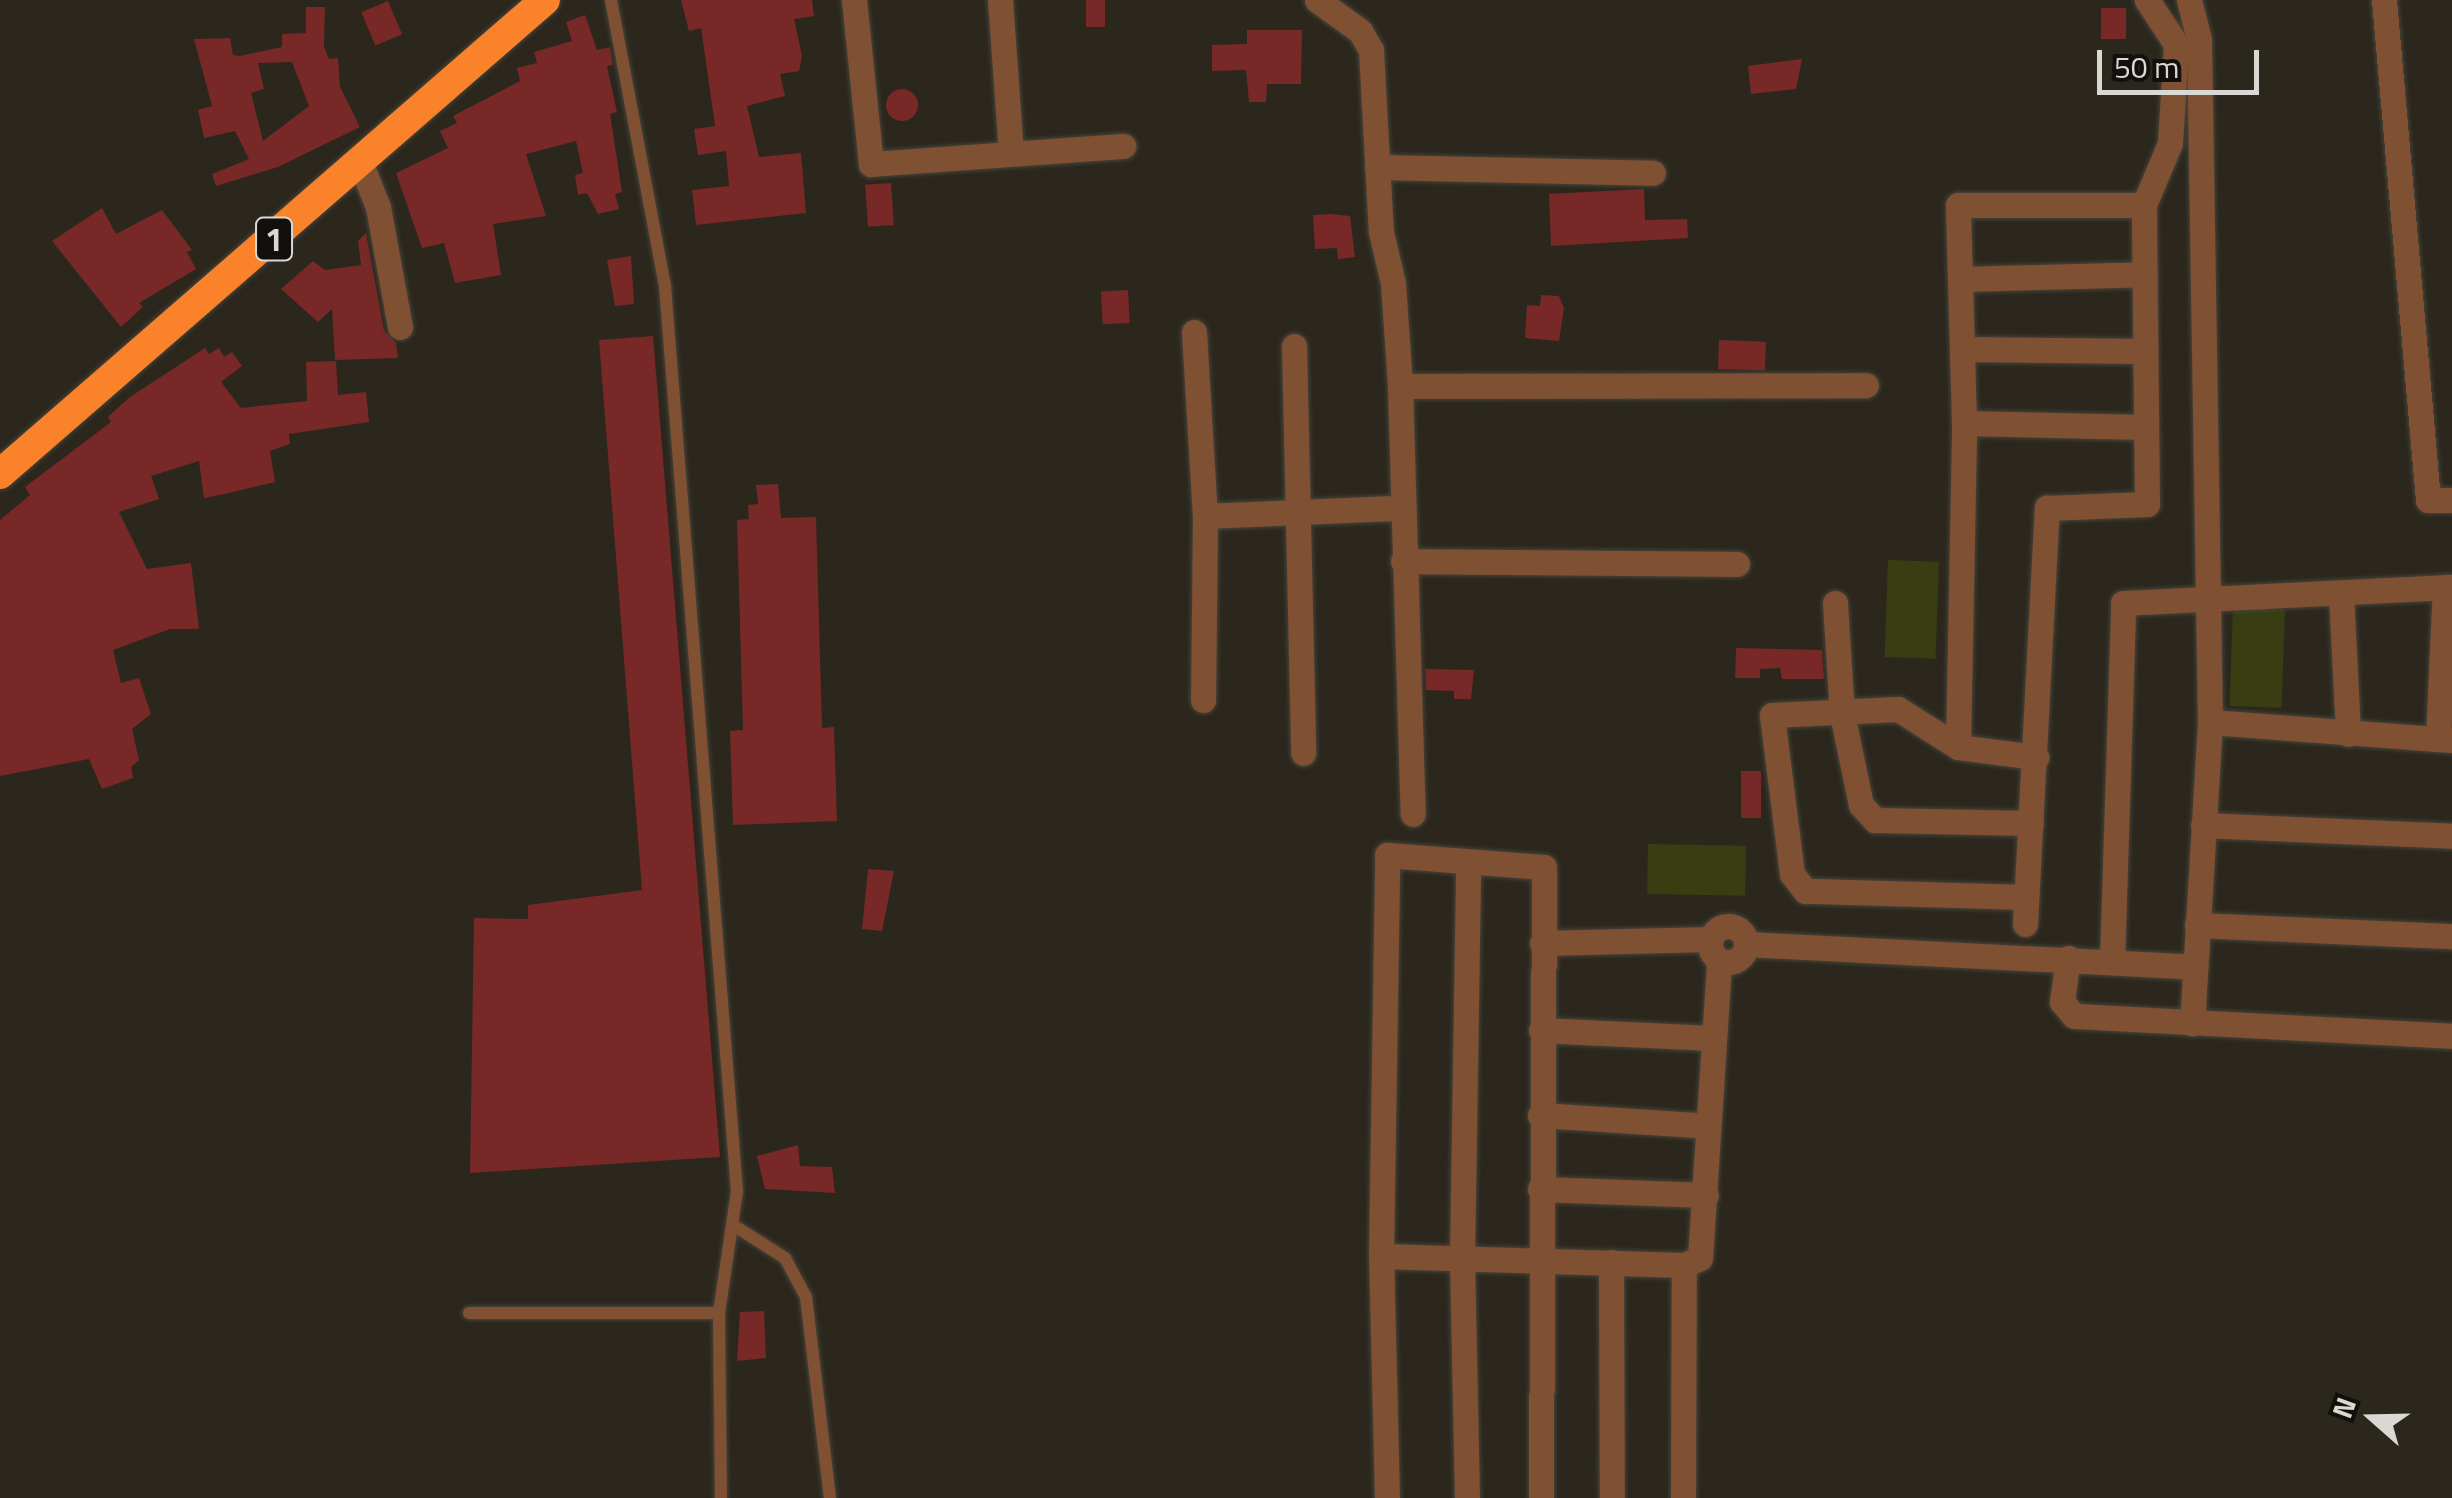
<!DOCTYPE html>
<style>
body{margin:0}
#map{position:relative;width:2452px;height:1498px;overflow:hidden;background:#2b271d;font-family:"Titillium Web",sans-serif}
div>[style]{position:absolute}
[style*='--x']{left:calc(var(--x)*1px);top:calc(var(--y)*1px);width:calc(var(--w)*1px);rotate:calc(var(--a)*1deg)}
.green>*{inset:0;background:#383e11;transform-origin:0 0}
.building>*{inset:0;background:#782826;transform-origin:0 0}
.round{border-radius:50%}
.roads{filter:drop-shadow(0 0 2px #47433a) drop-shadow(0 0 2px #47433a)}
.lane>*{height:12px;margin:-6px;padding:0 6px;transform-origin:6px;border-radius:6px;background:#805033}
.street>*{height:25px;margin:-12.5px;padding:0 12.5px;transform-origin:12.5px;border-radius:12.5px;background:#805033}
.street>.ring{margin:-12.5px;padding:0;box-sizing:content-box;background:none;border:25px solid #805033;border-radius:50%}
.highway>*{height:30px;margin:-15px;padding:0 15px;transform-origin:15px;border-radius:15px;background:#fa822b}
span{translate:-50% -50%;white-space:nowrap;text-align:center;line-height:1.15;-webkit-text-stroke:10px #12100c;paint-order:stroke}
.shield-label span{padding:2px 8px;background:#12100c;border:2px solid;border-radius:8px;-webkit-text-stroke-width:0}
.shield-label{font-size:32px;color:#dad8d2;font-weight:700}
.north{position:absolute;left:2322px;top:1368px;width:100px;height:100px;-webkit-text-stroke:8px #12100c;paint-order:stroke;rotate:290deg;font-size:28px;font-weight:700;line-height:40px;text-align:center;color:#dad8d2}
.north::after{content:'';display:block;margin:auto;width:35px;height:45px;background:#dad8d2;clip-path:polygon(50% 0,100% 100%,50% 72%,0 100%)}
.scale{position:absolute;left:2097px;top:50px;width:162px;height:45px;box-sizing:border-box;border:5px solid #dad8d2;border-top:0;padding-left:12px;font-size:30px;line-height:35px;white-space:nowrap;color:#dad8d2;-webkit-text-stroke:8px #12100c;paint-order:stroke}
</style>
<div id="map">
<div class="green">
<i style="left:1888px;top:560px;width:51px;height:97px;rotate:2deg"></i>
<i style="left:2233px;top:608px;width:52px;height:98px;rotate:2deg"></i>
<i style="left:1648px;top:844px;width:98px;height:50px;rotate:1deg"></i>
</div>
<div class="building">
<i style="clip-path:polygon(681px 0,812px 0,814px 16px,794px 19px,802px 56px,799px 71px,780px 74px,785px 96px,747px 106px,759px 157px,801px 153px,806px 213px,696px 225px,692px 190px,729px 186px,726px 151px,698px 155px,694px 129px,715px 126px,701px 28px,689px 31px)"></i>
<i style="left:1086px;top:0;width:19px;height:27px"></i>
<i style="left:388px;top:1px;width:36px;height:29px;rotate:67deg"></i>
<i style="clip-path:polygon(evenodd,306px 7px,325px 7px,324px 46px,329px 59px,338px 58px,340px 87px,360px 127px,278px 167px,216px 186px,212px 174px,249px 159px,235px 131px,204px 138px,198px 110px,212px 106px,194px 39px,230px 38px,233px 55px,240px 56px,282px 47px,282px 34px,306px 33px,306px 7px,292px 62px,309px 106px,263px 141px,251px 93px,264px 89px,258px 63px,292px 62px)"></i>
<i style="left:2101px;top:8px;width:25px;height:31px"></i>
<i style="clip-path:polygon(585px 15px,597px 50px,610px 47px,613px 65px,607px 66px,617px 112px,610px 114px,622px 192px,615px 194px,619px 209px,598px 214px,587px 193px,578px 195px,575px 175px,583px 173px,576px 141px,526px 154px,546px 216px,493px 224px,501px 275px,455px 283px,444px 243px,422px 248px,396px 173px,448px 148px,440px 131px,457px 123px,453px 116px,520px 81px,517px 68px,537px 63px,534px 52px,572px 41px,566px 22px)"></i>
<i style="clip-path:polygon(1247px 30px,1302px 30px,1301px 84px,1267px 84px,1266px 102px,1249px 102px,1246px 70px,1212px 71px,1212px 45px,1247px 44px)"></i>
<i style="clip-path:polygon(1802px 59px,1796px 89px,1751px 94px,1748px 66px)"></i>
<i class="round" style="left:886px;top:89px;width:32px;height:32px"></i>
<i style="left:891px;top:183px;width:42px;height:26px;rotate:86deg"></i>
<i style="clip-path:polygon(1644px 189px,1645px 220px,1687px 219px,1688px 238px,1551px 246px,1549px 194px)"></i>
<i style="clip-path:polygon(102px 208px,116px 234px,162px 210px,192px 250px,187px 252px,196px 269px,139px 303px,143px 307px,121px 327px,52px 241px)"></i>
<i style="clip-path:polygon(1330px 214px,1350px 216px,1355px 257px,1338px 259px,1337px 248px,1315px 249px,1313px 215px)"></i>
<i style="clip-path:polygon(366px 233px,384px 330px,396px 343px,398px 358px,335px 360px,332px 309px,318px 322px,281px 289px,313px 261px,325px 270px,361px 265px,358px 241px)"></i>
<i style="clip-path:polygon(631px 256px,634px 304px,615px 306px,607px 260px)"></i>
<i style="left:1128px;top:290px;width:33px;height:27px;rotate:87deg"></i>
<i style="clip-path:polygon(1541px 295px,1559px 296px,1564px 308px,1559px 341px,1525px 338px,1527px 305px,1540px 306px)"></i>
<i style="clip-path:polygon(653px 336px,720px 1157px,470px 1173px,474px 918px,528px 919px,528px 905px,642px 890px,599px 340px)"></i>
<i style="left:1719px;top:340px;width:47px;height:29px;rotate:2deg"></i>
<i style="clip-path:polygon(205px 348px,209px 354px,219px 348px,224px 357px,232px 352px,242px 366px,221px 382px,241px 408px,307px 401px,306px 362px,336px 361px,338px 395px,366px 392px,369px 422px,289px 434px,290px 444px,270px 451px,275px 482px,225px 494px,204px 498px,199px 461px,151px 476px,159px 499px,119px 512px,147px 569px,191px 563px,199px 629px,170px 629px,113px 650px,121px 683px,139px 678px,151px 714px,132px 729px,139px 760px,131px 767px,133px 778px,102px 789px,89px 759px,0 776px,0 520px,30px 495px,25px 487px,111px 422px,108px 417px,130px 397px)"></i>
<i style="clip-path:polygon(778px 484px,781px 518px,816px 517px,822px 728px,834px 727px,837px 821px,733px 825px,730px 731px,743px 730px,737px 520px,749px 519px,748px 505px,758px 504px,756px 485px)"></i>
<i style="clip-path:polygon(1736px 648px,1822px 650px,1824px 679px,1782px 679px,1780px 668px,1760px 669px,1760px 678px,1735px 678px)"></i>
<i style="clip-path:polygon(1425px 669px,1474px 670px,1471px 699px,1454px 699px,1454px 691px,1426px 690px)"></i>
<i style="left:1741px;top:771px;width:20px;height:47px"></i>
<i style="clip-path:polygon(868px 869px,894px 871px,882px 931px,862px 929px)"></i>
<i style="clip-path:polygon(798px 1145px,800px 1166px,832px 1167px,835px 1193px,765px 1189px,757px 1156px)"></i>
<i style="clip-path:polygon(764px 1311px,766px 1358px,737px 1361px,740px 1312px)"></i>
</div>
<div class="roads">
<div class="lane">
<i style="--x:733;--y:1225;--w:62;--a:32.4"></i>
<i style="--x:785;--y:1258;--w:44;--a:61.7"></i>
<i style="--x:806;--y:1297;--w:202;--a:83.2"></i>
<i style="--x:469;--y:1313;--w:250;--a:0"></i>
<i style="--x:719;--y:1313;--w:123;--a:-81.6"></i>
<i style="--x:737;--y:1191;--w:908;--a:-94.55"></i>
<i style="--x:665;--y:286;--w:291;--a:-100.7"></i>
<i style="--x:719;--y:1313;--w:185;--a:89.4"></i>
</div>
<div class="street">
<i style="--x:854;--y:0;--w:165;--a:84.1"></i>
<i style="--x:871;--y:164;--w:253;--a:-4.1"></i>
<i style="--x:1000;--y:0;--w:152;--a:85.9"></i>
<i style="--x:1317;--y:0;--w:53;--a:35.8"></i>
<i style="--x:1360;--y:31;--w:22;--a:60"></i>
<i style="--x:1371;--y:50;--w:182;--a:86.9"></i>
<i style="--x:1381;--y:232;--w:52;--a:76.8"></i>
<i style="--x:1393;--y:283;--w:103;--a:86.1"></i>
<i style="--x:1400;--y:386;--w:428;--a:88.3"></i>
<i style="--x:2189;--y:0;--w:40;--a:75.6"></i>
<i style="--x:2199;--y:39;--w:683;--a:89.08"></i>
<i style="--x:2210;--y:722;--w:302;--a:93.4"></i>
<i style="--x:2384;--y:0;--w:502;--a:84.97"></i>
<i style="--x:2428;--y:500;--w:24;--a:0"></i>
<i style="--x:360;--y:162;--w:48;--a:68.2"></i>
<i style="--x:378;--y:207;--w:122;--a:79.6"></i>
<i style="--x:1377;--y:167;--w:276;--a:1.2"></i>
<i style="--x:1960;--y:279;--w:185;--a:-1.5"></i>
<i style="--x:1194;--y:332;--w:184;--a:86.6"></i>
<i style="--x:1205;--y:516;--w:184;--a:90.6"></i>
<i style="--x:1294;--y:346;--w:407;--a:88.7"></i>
<i style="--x:1962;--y:349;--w:181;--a:0.6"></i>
<i style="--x:1400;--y:386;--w:466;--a:-0.1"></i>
<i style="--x:1964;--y:423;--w:181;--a:1.3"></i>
<i style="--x:1205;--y:516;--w:194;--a:-2.4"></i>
<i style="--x:1403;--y:561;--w:334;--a:0.5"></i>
<i style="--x:2341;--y:594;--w:140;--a:87.1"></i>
<i style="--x:1835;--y:603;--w:111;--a:86.4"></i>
<i style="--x:1842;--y:714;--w:93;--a:78.2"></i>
<i style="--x:1861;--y:805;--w:21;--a:47"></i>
<i style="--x:1875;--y:820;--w:156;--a:1.1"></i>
<i style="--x:2210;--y:722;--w:243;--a:4.3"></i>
<i style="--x:2438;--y:739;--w:152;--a:-87.4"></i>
<i style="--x:1958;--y:747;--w:324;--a:-88.9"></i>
<i style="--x:1964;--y:423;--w:218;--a:-91.6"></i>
<i style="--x:1958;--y:205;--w:186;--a:0"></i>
<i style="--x:2203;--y:825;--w:249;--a:2.5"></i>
<i style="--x:2026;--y:897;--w:221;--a:-178.4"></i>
<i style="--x:1805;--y:891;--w:21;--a:-127"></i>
<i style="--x:1792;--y:874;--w:160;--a:-97.2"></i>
<i style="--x:1772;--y:715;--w:126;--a:-2.7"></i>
<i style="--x:1898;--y:709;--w:71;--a:32.3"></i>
<i style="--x:1958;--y:747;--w:79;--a:7.3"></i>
<i style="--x:2025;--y:924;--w:417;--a:-87"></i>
<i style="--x:2047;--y:508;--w:100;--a:-2.3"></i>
<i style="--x:2147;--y:504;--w:299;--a:-90.6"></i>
<i style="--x:2144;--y:205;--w:67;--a:-67.2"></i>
<i style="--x:2170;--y:143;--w:99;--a:-86.5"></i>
<i style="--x:2176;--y:44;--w:53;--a:-123.4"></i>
<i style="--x:2197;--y:925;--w:255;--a:2.5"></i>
<i class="ring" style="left:1710px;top:926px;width:11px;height:11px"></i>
<i style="--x:1542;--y:943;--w:168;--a:-1.4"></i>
<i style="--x:1746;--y:944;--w:450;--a:2.9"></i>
<i style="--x:2068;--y:958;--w:44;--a:97.8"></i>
<i style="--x:2062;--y:1002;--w:18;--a:49"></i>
<i style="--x:2074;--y:1016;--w:379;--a:3"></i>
<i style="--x:2112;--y:962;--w:359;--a:-88.2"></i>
<i style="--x:2123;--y:603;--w:329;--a:-2.8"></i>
<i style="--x:1541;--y:1030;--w:170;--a:2.7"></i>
<i style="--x:1540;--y:1115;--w:168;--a:3.7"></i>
<i style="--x:1540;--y:1189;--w:166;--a:2.1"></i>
<i style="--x:1381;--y:1256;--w:303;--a:1.7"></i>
<i style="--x:1684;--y:1265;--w:17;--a:-24"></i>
<i style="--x:1700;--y:1258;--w:298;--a:-86.3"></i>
<i style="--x:1611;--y:1262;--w:236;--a:89.8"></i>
<i style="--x:1387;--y:1498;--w:242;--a:-91.4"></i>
<i style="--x:1381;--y:1256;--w:401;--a:-89.1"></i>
<i style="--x:1387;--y:855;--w:157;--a:4.4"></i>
<i style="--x:1544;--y:867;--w:631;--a:90.27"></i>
<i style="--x:1467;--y:1498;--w:239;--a:-91.2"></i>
<i style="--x:1462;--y:1259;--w:397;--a:-89.1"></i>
<i style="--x:1683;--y:1498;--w:233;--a:-89.8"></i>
</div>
<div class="highway">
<i style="--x:0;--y:474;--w:722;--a:-41.01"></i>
</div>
</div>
<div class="shield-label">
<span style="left:274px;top:239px">1</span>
</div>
<div class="north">N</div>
<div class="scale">50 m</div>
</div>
